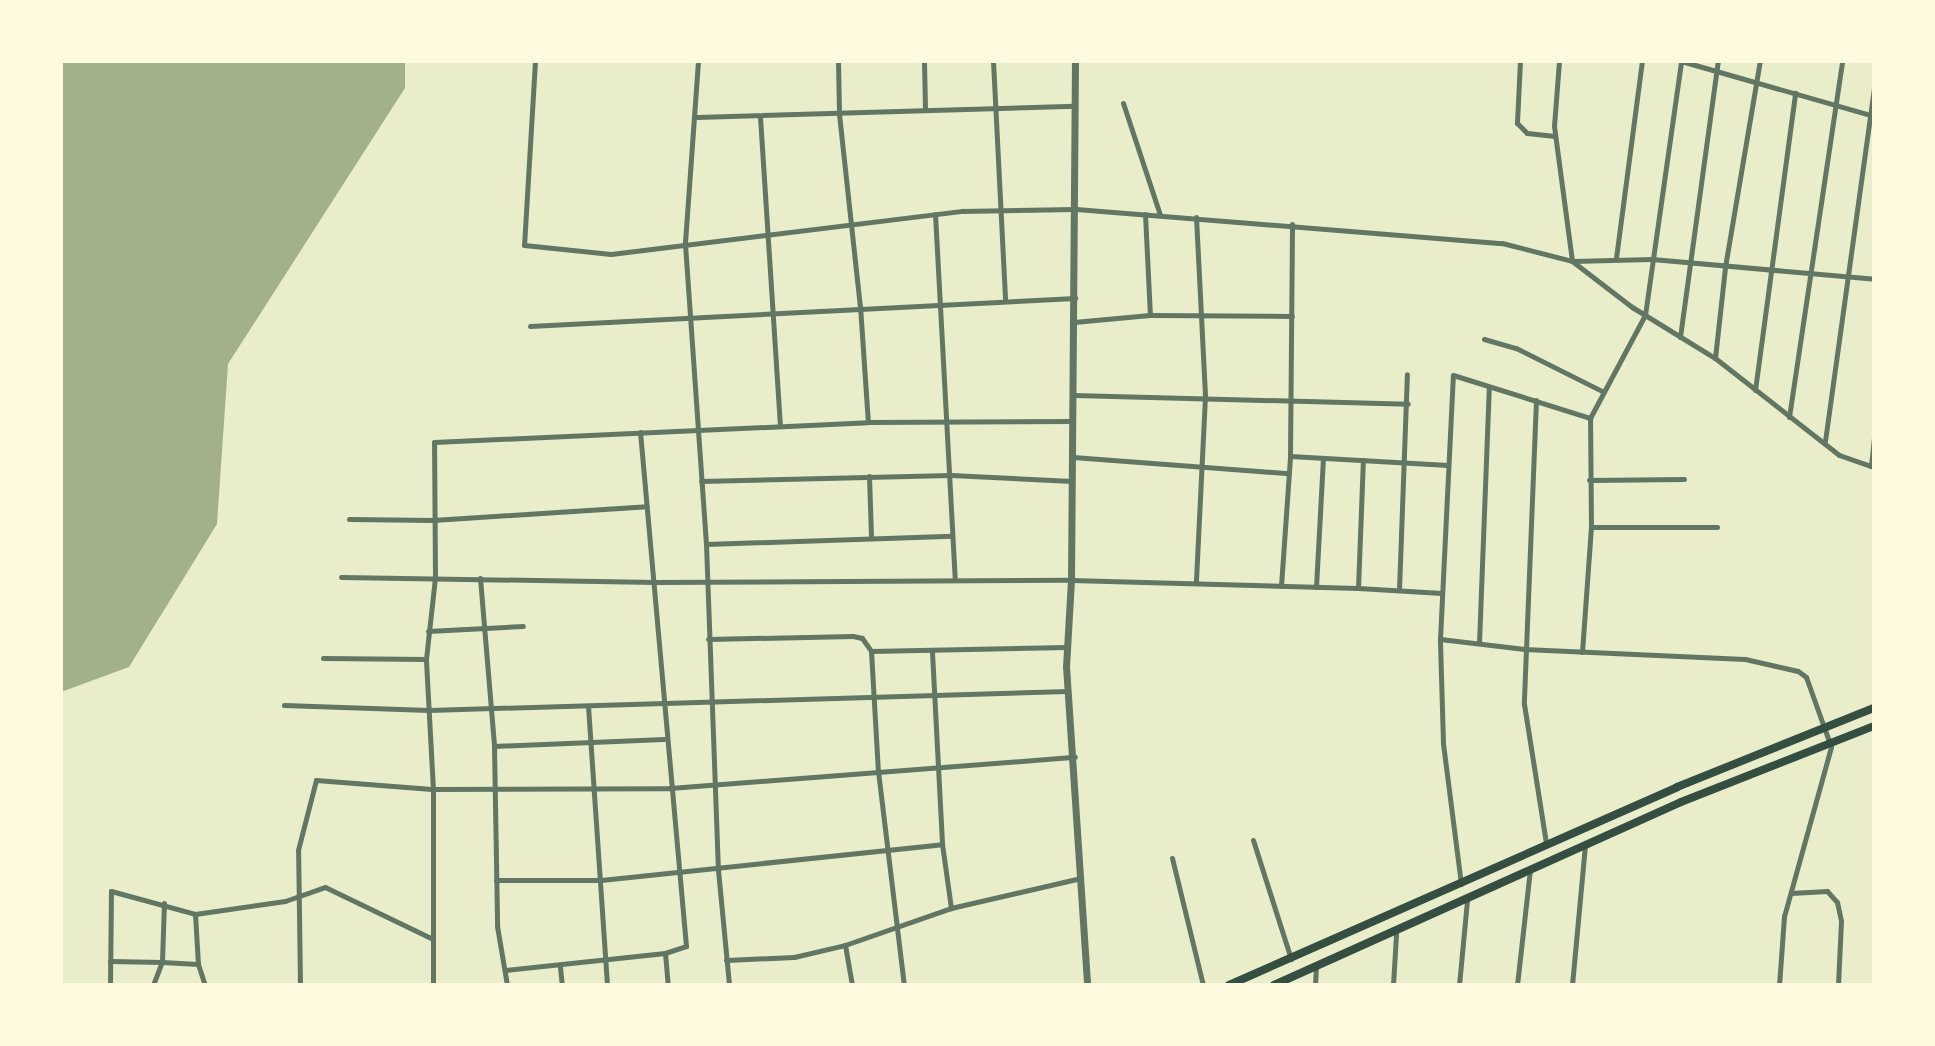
<!DOCTYPE html>
<style>
body{margin:0}
#map{position:relative;width:1935px;height:1046px;overflow:hidden;background:#e9edc9;font-family:Jost,sans-serif}
div>[style]{position:absolute}
[style*='--x']{left:calc(var(--x)*1px);top:calc(var(--y)*1px);width:calc(var(--w)*1px);rotate:calc(var(--a)*1deg)}
.water>*{inset:0;background:#a3b18a}
.minor>*{height:5px;margin:-2.5px;padding:0 2.5px;transform-origin:2.5px;border-radius:2.5px;background:#617663}
.tertiary>*{height:7px;margin:-3.5px;padding:0 3.5px;transform-origin:3.5px;border-radius:3.5px;background:#617663}
.secondary>*{height:8px;margin:-4px;padding:0 4px;transform-origin:4px;border-radius:4px;background:#344e41}
span{translate:-50% -50%;white-space:nowrap;text-align:center;line-height:1.15;-webkit-text-stroke:5px #fefae0;paint-order:stroke}
.frame{position:absolute;inset:0;border:63px solid #fefae0;pointer-events:none}
</style>
<div id="map">
<div class="water">
<i style="clip-path:polygon(61px 61px,405px 61px,405px 88px,228px 364px,217px 524px,129px 667px,61px 692px)"></i>
</div>
<div class="minor">
<i style="--x:535;--y:61;--w:184;--a:93.4"></i>
<i style="--x:524;--y:245;--w:87;--a:5.9"></i>
<i style="--x:611;--y:254;--w:354;--a:-7"></i>
<i style="--x:962;--y:211;--w:114;--a:-1"></i>
<i style="--x:1076;--y:209;--w:427;--a:4.6"></i>
<i style="--x:1502;--y:243;--w:72;--a:14.4"></i>
<i style="--x:1572;--y:261;--w:76;--a:37.5"></i>
<i style="--x:1632;--y:307;--w:97;--a:31.6"></i>
<i style="--x:1715;--y:358;--w:157;--a:38"></i>
<i style="--x:1839;--y:455;--w:37;--a:19"></i>
<i style="--x:698;--y:61;--w:183;--a:94.1"></i>
<i style="--x:685;--y:244;--w:301;--a:86"></i>
<i style="--x:706;--y:544;--w:326;--a:87.9"></i>
<i style="--x:718;--y:870;--w:116;--a:84.5"></i>
<i style="--x:838;--y:61;--w:53;--a:88.9"></i>
<i style="--x:839;--y:114;--w:193;--a:83.8"></i>
<i style="--x:860;--y:306;--w:116;--a:86.1"></i>
<i style="--x:924;--y:61;--w:48;--a:88.8"></i>
<i style="--x:993;--y:61;--w:238;--a:87.1"></i>
<i style="--x:1520;--y:61;--w:62;--a:92.8"></i>
<i style="--x:1517;--y:123;--w:14;--a:45"></i>
<i style="--x:1527;--y:133;--w:28;--a:6"></i>
<i style="--x:1559;--y:61;--w:65;--a:94.4"></i>
<i style="--x:1554;--y:126;--w:136;--a:82.4"></i>
<i style="--x:1572;--y:261;--w:80;--a:-1.4"></i>
<i style="--x:1652;--y:259;--w:223;--a:5.1"></i>
<i style="--x:1681;--y:61;--w:201;--a:15.9"></i>
<i style="--x:1123;--y:103;--w:118;--a:71.7"></i>
<i style="--x:697;--y:117;--w:378;--a:-1.7"></i>
<i style="--x:760;--y:117;--w:310;--a:86.3"></i>
<i style="--x:935;--y:214;--w:366;--a:86.9"></i>
<i style="--x:1145;--y:214;--w:101;--a:87.2"></i>
<i style="--x:1196;--y:217;--w:179;--a:87.1"></i>
<i style="--x:1205;--y:396;--w:186;--a:92.8"></i>
<i style="--x:1616;--y:258;--w:199;--a:-82.5"></i>
<i style="--x:1074;--y:322;--w:76;--a:-5.3"></i>
<i style="--x:1150;--y:315;--w:142;--a:0.4"></i>
<i style="--x:530;--y:326;--w:546;--a:-2.94"></i>
<i style="--x:1680;--y:337;--w:279;--a:-82.2"></i>
<i style="--x:1484;--y:339;--w:33;--a:16"></i>
<i style="--x:1516;--y:348;--w:98;--a:26.6"></i>
<i style="--x:1715;--y:358;--w:92;--a:-83.7"></i>
<i style="--x:1725;--y:267;--w:209;--a:-80.4"></i>
<i style="--x:1755;--y:390;--w:300;--a:-82.3"></i>
<i style="--x:1074;--y:395;--w:334;--a:1.5"></i>
<i style="--x:1536;--y:400;--w:304;--a:92.3"></i>
<i style="--x:1524;--y:704;--w:141;--a:81"></i>
<i style="--x:1789;--y:417;--w:360;--a:-81.5"></i>
<i style="--x:1825;--y:441;--w:356;--a:-82.1"></i>
<i style="--x:1290;--y:456;--w:158;--a:3.3"></i>
<i style="--x:1073;--y:457;--w:216;--a:4.3"></i>
<i style="--x:1871;--y:466;--w:28;--a:-84"></i>
<i style="--x:869;--y:476;--w:61;--a:88.1"></i>
<i style="--x:1589;--y:480;--w:95;--a:-0.6"></i>
<i style="--x:701;--y:481;--w:250;--a:-1.4"></i>
<i style="--x:951;--y:475;--w:121;--a:2.8"></i>
<i style="--x:349;--y:519;--w:84;--a:0.7"></i>
<i style="--x:433;--y:520;--w:214;--a:-3.7"></i>
<i style="--x:1591;--y:527;--w:126;--a:0"></i>
<i style="--x:706;--y:544;--w:246;--a:-1.9"></i>
<i style="--x:341;--y:577;--w:315;--a:0.9"></i>
<i style="--x:656;--y:582;--w:415;--a:-0.3"></i>
<i style="--x:1071;--y:580;--w:287;--a:1.6"></i>
<i style="--x:1358;--y:588;--w:128;--a:-87.8"></i>
<i style="--x:480;--y:578;--w:169;--a:85.2"></i>
<i style="--x:494;--y:746;--w:180;--a:89"></i>
<i style="--x:497;--y:926;--w:60;--a:80.4"></i>
<i style="--x:1281;--y:586;--w:130;--a:-86"></i>
<i style="--x:1290;--y:456;--w:232;--a:-89.5"></i>
<i style="--x:1316;--y:587;--w:129;--a:-86.9"></i>
<i style="--x:1358;--y:588;--w:84;--a:3.4"></i>
<i style="--x:1399;--y:590;--w:216;--a:-87.9"></i>
<i style="--x:428;--y:631;--w:95;--a:-3"></i>
<i style="--x:708;--y:639;--w:145;--a:-1.2"></i>
<i style="--x:853;--y:636;--w:9;--a:13"></i>
<i style="--x:862;--y:638;--w:16;--a:55"></i>
<i style="--x:871;--y:651;--w:120;--a:86.7"></i>
<i style="--x:878;--y:771;--w:216;--a:83.1"></i>
<i style="--x:1440;--y:639;--w:85;--a:6.8"></i>
<i style="--x:1524;--y:649;--w:221;--a:2.6"></i>
<i style="--x:1745;--y:659;--w:54;--a:12.8"></i>
<i style="--x:1798;--y:671;--w:10;--a:37"></i>
<i style="--x:1806;--y:677;--w:74;--a:70.3"></i>
<i style="--x:1831;--y:747;--w:175;--a:105.5"></i>
<i style="--x:1784;--y:916;--w:69;--a:94.1"></i>
<i style="--x:1479;--y:643;--w:256;--a:-87.8"></i>
<i style="--x:871;--y:651;--w:196;--a:-1.2"></i>
<i style="--x:932;--y:652;--w:192;--a:87"></i>
<i style="--x:942;--y:844;--w:65;--a:82"></i>
<i style="--x:1582;--y:652;--w:125;--a:-85.9"></i>
<i style="--x:1591;--y:527;--w:109;--a:-90.5"></i>
<i style="--x:1590;--y:418;--w:117;--a:-61.9"></i>
<i style="--x:1645;--y:315;--w:257;--a:-81.9"></i>
<i style="--x:323;--y:658;--w:103;--a:0.6"></i>
<i style="--x:284;--y:705;--w:145;--a:2"></i>
<i style="--x:429;--y:710;--w:639;--a:-1.7"></i>
<i style="--x:588;--y:706;--w:280;--a:86.1"></i>
<i style="--x:494;--y:746;--w:170;--a:-2.4"></i>
<i style="--x:1253;--y:840;--w:125;--a:72.3"></i>
<i style="--x:1172;--y:858;--w:131;--a:76.3"></i>
<i style="--x:496;--y:880;--w:105;--a:0"></i>
<i style="--x:601;--y:880;--w:343;--a:-6"></i>
<i style="--x:1461;--y:884;--w:142;--a:-97.3"></i>
<i style="--x:1443;--y:743;--w:104;--a:-91.7"></i>
<i style="--x:1440;--y:639;--w:264;--a:-87.2"></i>
<i style="--x:1453;--y:375;--w:144;--a:17.4"></i>
<i style="--x:1791;--y:893;--w:36;--a:-3"></i>
<i style="--x:1827;--y:891;--w:15;--a:48"></i>
<i style="--x:1837;--y:902;--w:19;--a:78"></i>
<i style="--x:1841;--y:921;--w:64;--a:92.7"></i>
<i style="--x:195;--y:914;--w:50;--a:86.6"></i>
<i style="--x:845;--y:945;--w:41;--a:80.1"></i>
<i style="--x:665;--y:953;--w:32;--a:85"></i>
<i style="--x:726;--y:960;--w:68;--a:-2.5"></i>
<i style="--x:794;--y:957;--w:52;--a:-13.2"></i>
<i style="--x:845;--y:945;--w:112;--a:-19.2"></i>
<i style="--x:951;--y:908;--w:129;--a:-13"></i>
<i style="--x:110;--y:961;--w:52;--a:1.1"></i>
<i style="--x:162;--y:962;--w:59;--a:-88.1"></i>
<i style="--x:560;--y:967;--w:18;--a:84"></i>
<i style="--x:506;--y:970;--w:160;--a:-6.1"></i>
<i style="--x:665;--y:953;--w:22;--a:-18"></i>
<i style="--x:686;--y:946;--w:516;--a:-95.11"></i>
<i style="--x:110;--y:985;--w:94;--a:-89.4"></i>
<i style="--x:111;--y:891;--w:87;--a:15.3"></i>
<i style="--x:195;--y:914;--w:91;--a:-8.2"></i>
<i style="--x:285;--y:901;--w:42;--a:-19.3"></i>
<i style="--x:325;--y:887;--w:118;--a:25.7"></i>
<i style="--x:153;--y:985;--w:25;--a:-69"></i>
<i style="--x:162;--y:962;--w:36;--a:3"></i>
<i style="--x:198;--y:964;--w:22;--a:72"></i>
<i style="--x:300;--y:985;--w:135;--a:-90.8"></i>
<i style="--x:298;--y:850;--w:72;--a:-75.6"></i>
<i style="--x:316;--y:780;--w:116;--a:4.4"></i>
<i style="--x:432;--y:789;--w:238;--a:-0.2"></i>
<i style="--x:670;--y:788;--w:406;--a:-4.4"></i>
<i style="--x:433;--y:985;--w:195;--a:-90"></i>
<i style="--x:433;--y:790;--w:131;--a:-93.1"></i>
<i style="--x:426;--y:659;--w:82;--a:-83.7"></i>
<i style="--x:435;--y:577;--w:135;--a:-90.4"></i>
<i style="--x:434;--y:442;--w:434;--a:-2.6"></i>
<i style="--x:868;--y:422;--w:205;--a:-0.3"></i>
<i style="--x:1315;--y:985;--w:18;--a:-87"></i>
<i style="--x:1393;--y:985;--w:51;--a:-86.6"></i>
<i style="--x:1459;--y:985;--w:85;--a:-84.6"></i>
<i style="--x:1517;--y:985;--w:116;--a:-83.6"></i>
<i style="--x:1572;--y:985;--w:141;--a:-84.7"></i>
</div>
<div class="tertiary">
<i style="--x:1075;--y:61;--w:519;--a:90.44"></i>
<i style="--x:1071;--y:580;--w:86;--a:93.3"></i>
<i style="--x:1066;--y:666;--w:320;--a:86.2"></i>
</div>
<div class="secondary">
<i style="--x:1229;--y:985;--w:490;--a:-23.8"></i>
<i style="--x:1677;--y:787;--w:212;--a:-21.9"></i>
<i style="--x:1274;--y:985;--w:446;--a:-24.2"></i>
<i style="--x:1681;--y:802;--w:207;--a:-21.5"></i>
</div>
<div class="frame"></div>
</div>
